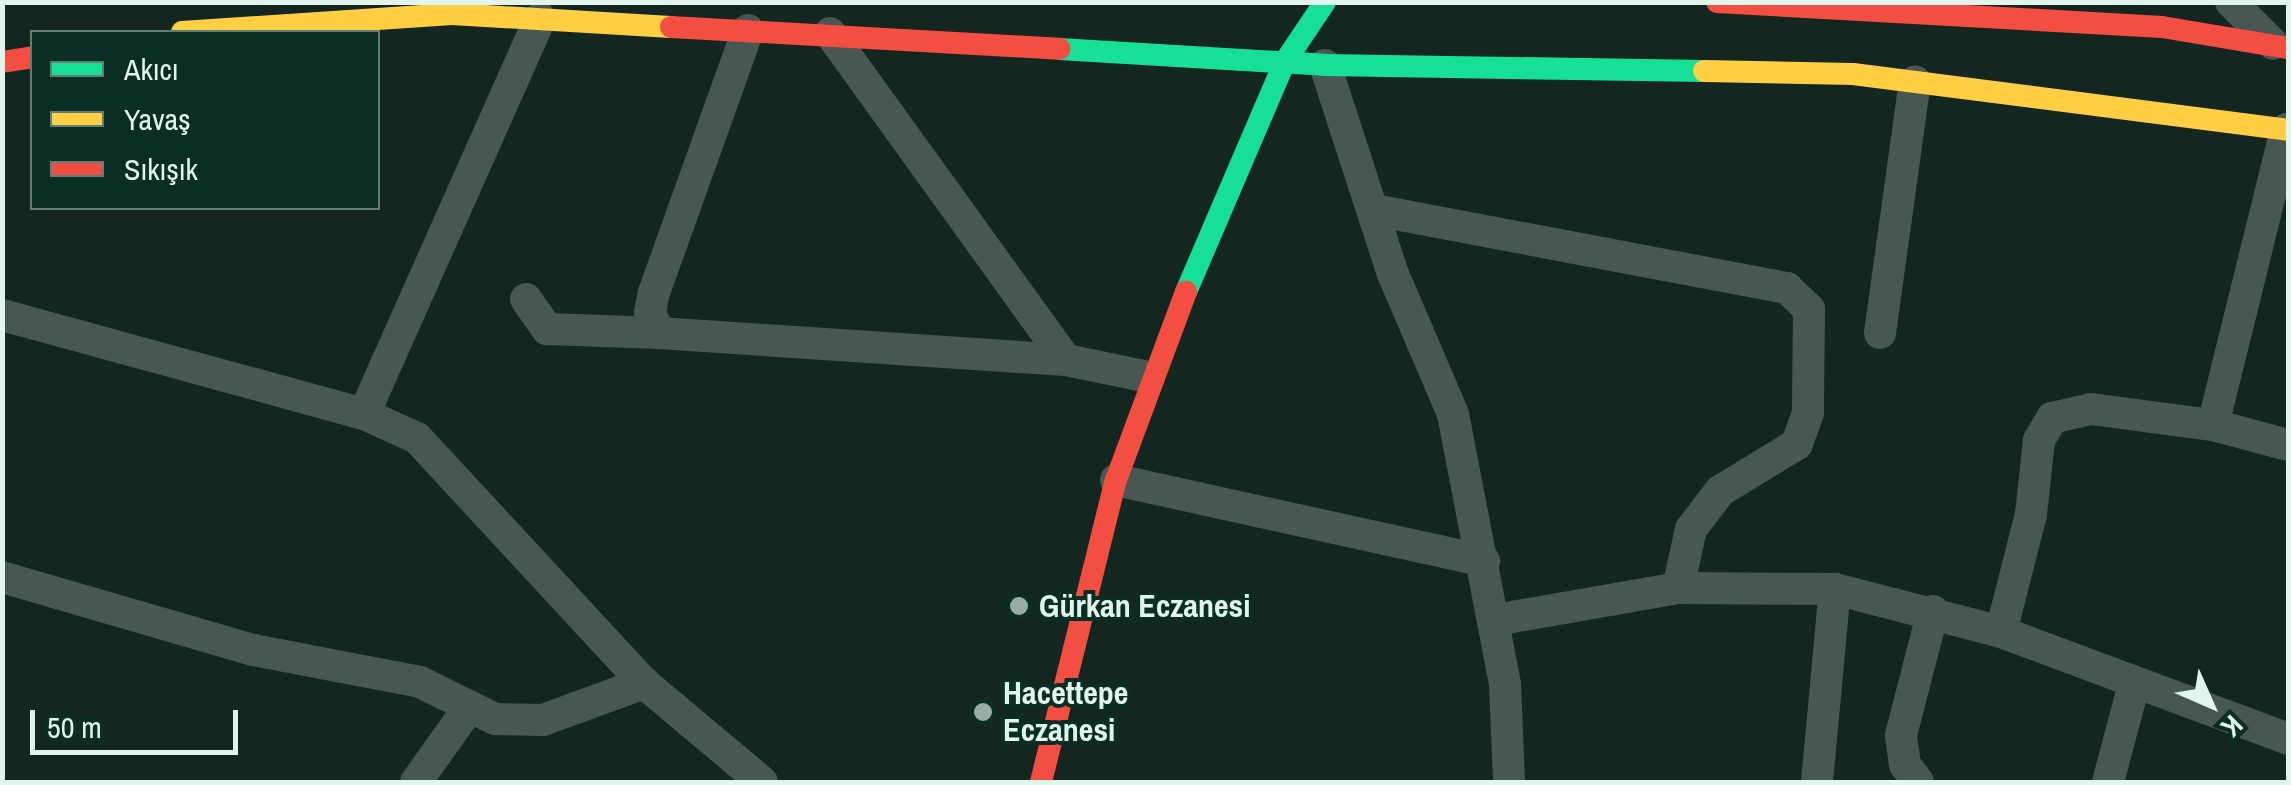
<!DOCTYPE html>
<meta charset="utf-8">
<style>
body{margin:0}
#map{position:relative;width:2291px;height:785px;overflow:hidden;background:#132620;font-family:"Archivo Narrow",sans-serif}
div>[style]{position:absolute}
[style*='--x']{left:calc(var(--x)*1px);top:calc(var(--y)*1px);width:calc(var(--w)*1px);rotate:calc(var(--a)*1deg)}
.street>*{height:32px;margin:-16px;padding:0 16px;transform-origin:16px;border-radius:16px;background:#495752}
.fast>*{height:22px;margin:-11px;padding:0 11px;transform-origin:11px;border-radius:11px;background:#16e098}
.slow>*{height:22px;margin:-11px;padding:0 11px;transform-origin:11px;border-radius:11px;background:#ffcf43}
.jam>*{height:22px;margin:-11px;padding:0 11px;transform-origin:11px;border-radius:11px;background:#f24e42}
.dots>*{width:28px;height:28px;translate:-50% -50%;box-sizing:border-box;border:5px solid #0b2e24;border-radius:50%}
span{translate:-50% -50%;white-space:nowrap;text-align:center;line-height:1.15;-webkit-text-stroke:8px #0b2e24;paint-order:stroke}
.poi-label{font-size:32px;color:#e2f5ed;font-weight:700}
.left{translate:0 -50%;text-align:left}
.frame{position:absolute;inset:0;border:5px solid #e2f5ed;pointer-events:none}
.legend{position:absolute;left:30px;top:30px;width:350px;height:180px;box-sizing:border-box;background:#0b2e24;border:2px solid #617e74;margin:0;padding:12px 18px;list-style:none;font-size:30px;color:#e2f5ed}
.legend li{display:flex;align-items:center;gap:20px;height:50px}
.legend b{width:50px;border:2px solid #617e74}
.north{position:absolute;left:2161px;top:655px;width:100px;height:100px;-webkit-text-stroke:8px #0b2e24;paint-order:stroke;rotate:135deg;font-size:28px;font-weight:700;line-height:40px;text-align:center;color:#e2f5ed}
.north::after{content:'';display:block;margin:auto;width:35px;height:45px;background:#e2f5ed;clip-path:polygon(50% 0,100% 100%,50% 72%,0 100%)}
.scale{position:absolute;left:30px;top:710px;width:208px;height:45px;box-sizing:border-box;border:5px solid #e2f5ed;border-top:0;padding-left:12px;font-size:30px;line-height:35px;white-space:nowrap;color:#e2f5ed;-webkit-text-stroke:8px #0b2e24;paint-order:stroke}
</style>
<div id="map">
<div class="street">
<i style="--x:2231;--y:2;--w:59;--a:45"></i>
<i style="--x:748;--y:30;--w:278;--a:109.7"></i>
<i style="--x:654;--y:292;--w:21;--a:101"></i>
<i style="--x:650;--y:313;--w:22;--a:66"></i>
<i style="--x:659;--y:333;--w:408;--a:3.8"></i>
<i style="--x:1066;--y:360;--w:85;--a:11.6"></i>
<i style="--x:830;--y:33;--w:403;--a:54.2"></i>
<i style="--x:1325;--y:65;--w:220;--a:72"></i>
<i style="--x:1393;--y:274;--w:152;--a:66.8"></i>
<i style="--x:1453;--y:414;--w:276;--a:79.1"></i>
<i style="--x:1505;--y:685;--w:97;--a:87.6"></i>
<i style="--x:1374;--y:210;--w:420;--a:10.7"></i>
<i style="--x:1787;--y:288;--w:30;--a:44"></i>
<i style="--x:1809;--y:309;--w:104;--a:90.6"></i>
<i style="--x:1808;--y:413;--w:33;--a:110"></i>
<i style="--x:1797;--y:444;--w:90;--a:148.6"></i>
<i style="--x:1720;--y:491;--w:48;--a:127.3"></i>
<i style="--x:1691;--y:529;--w:60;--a:102.4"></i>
<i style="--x:526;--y:299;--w:37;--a:55"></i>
<i style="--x:547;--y:329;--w:112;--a:2"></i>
<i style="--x:2;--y:315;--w:375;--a:15.3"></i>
<i style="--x:364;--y:414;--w:58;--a:24.4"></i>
<i style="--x:417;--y:438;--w:334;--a:47.2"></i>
<i style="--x:644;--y:683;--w:154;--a:40"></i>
<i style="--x:1880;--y:333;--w:254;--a:-82.1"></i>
<i style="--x:364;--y:414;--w:433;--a:-66"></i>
<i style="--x:2213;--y:425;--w:305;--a:-76.1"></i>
<i style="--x:1116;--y:480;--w:377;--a:12.4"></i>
<i style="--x:2;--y:577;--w:261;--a:16.2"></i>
<i style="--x:253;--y:650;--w:170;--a:10.8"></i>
<i style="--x:420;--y:682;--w:84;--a:26.3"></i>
<i style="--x:495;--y:719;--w:48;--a:1.2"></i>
<i style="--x:543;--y:720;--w:108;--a:-20.1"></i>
<i style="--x:1495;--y:620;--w:186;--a:-9.9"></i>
<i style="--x:1678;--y:588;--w:157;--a:0.4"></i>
<i style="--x:1835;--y:589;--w:171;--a:14.5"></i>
<i style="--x:2001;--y:632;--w:306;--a:20.4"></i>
<i style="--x:2001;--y:632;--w:122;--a:-75.7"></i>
<i style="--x:2031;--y:514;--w:74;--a:-83.8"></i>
<i style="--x:2039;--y:440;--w:26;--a:-59"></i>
<i style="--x:2052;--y:418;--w:40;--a:-13"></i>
<i style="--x:2091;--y:409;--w:123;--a:7.5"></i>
<i style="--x:2213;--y:425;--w:78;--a:14.9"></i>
<i style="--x:416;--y:782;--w:93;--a:-54.6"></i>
<i style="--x:1817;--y:782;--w:194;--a:-84.7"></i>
<i style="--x:1918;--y:782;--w:21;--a:-127"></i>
<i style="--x:1905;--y:765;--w:30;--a:-98"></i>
<i style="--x:1901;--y:735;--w:128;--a:-75.5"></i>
<i style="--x:2108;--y:782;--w:101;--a:-75.1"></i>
</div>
<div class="fast">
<i style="--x:1059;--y:49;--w:266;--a:3.4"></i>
<i style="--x:1325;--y:65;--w:379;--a:0.9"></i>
<i style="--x:1186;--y:292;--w:249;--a:-66.8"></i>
<i style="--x:1284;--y:63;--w:73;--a:-56.1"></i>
</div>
<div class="slow">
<i style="--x:182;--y:32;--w:271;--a:-3.8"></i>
<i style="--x:452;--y:14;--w:219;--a:3.4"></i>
<i style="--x:1704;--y:71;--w:149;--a:1.2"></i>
<i style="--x:1853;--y:74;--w:439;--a:7.3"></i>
</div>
<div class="jam">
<i style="--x:1717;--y:2;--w:446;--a:3.2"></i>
<i style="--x:2162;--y:27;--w:128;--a:9.5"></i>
<i style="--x:671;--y:27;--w:389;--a:3.2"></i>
<i style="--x:2;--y:62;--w:30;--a:-9"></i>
<i style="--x:1041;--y:782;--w:311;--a:-76.1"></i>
<i style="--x:1116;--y:480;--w:201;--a:-69.6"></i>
</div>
<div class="dots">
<i style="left:1019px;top:606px;background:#9aada5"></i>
<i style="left:983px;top:712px;background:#9aada5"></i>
</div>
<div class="poi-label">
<span class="left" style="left:1039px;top:606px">Gürkan Eczanesi</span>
<span class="left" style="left:1003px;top:712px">Hacettepe<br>Eczanesi</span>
</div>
<div class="frame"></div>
<ul class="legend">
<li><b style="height:12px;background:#16e098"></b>Akıcı</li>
<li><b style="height:12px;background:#ffcf43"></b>Yavaş</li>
<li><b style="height:12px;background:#f24e42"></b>Sıkışık</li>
</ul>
<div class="north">K</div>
<div class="scale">50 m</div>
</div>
